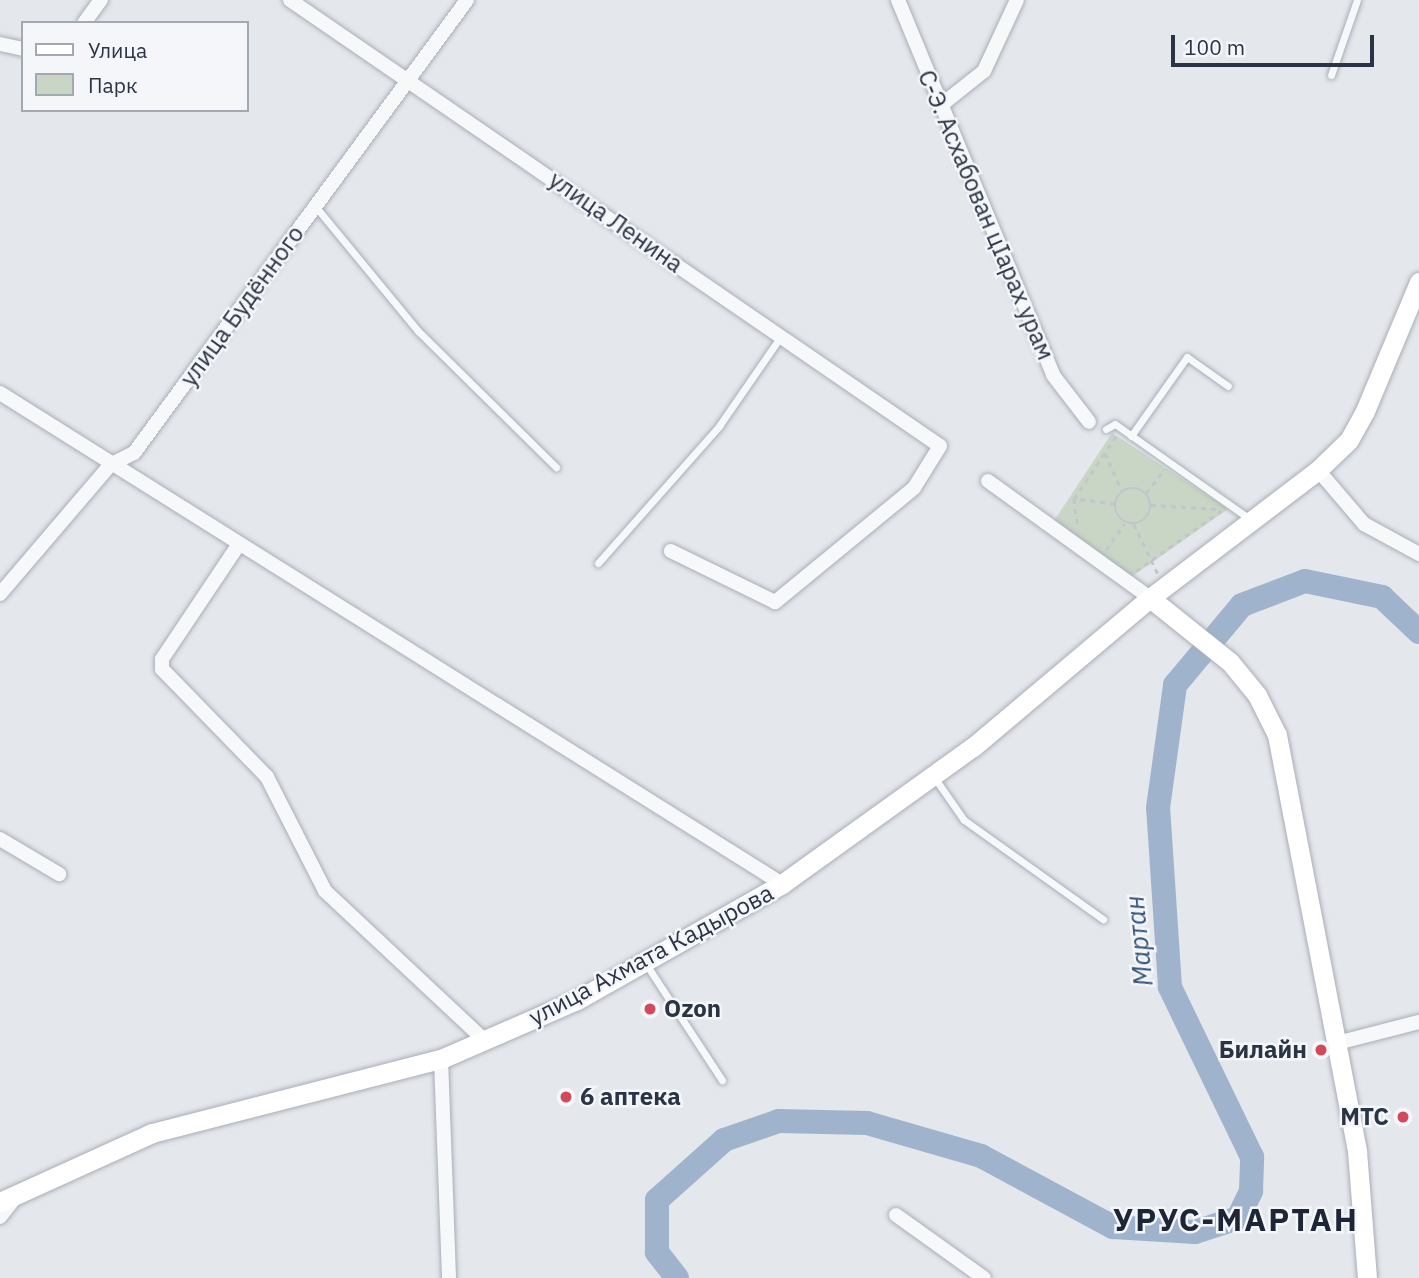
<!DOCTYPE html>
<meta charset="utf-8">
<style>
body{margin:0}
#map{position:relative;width:1419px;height:1278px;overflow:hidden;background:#e4e7ec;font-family:"IBM Plex Sans",sans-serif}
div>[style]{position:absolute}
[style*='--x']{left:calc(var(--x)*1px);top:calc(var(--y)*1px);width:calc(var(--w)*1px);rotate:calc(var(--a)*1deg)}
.green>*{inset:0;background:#c9d6c5}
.river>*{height:24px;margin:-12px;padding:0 12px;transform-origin:12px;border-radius:12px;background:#9fb4cc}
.path>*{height:2.5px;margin-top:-1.25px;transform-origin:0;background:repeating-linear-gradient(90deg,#c2c5cb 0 5px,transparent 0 10px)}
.path>.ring{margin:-1.25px;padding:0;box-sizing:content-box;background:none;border:2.5px solid #c2c5cb;border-radius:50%}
.roads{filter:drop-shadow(0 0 2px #a9aeb7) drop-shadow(0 0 2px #a9aeb7)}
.lane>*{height:7px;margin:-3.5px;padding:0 3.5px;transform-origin:3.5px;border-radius:3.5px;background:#f7f8fa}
.street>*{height:14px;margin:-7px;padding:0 7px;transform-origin:7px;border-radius:7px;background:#f7f8fa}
.secondary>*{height:19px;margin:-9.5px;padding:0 9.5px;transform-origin:9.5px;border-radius:9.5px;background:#fff}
.dots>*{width:19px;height:19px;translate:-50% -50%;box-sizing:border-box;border:4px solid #f4f6f9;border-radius:50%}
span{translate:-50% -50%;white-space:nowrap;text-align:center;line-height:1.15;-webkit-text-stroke:5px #f4f6f9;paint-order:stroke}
.street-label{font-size:24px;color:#2b3445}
.poi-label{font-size:24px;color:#2b3445;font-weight:700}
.left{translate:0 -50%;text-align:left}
.right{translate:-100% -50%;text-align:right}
.water-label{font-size:26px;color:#34527a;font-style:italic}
.district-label{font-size:32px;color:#1d2536;font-weight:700;letter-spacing:2px}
.legend{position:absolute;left:21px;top:21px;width:228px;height:91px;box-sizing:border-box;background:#f4f6f9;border:2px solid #a4a8b1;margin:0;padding:9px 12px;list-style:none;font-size:21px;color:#2b3445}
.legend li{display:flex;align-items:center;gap:14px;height:35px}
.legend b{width:35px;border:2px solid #a4a8b1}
.scale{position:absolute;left:1171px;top:35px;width:203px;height:32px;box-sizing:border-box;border:4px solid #2b3445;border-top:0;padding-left:9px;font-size:21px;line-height:24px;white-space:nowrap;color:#2b3445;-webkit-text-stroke:5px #f4f6f9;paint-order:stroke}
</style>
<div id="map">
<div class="green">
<i style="clip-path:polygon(1112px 433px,1228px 509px,1127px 580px,1052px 524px)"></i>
</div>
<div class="river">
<i style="--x:677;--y:1278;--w:33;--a:-128"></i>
<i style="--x:657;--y:1252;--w:52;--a:-90"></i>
<i style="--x:657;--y:1200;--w:90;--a:-41.8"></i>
<i style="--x:724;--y:1140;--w:58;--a:-19.1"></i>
<i style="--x:779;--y:1121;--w:88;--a:1.3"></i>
<i style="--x:867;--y:1123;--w:119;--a:16.1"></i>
<i style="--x:981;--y:1156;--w:150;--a:28.3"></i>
<i style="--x:1113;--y:1227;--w:82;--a:3.5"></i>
<i style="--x:1195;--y:1232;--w:45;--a:-18"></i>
<i style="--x:1238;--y:1218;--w:30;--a:-64"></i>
<i style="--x:1251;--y:1191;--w:34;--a:-88"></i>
<i style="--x:1252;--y:1157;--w:189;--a:-115.8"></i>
<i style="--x:1170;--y:987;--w:179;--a:-93.8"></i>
<i style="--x:1158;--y:808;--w:124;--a:-82.1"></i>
<i style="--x:1175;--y:685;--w:104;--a:-50.1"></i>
<i style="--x:1242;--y:605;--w:67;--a:-20.9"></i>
<i style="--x:1305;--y:581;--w:79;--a:11.7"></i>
<i style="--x:1382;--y:597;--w:51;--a:43.4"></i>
</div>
<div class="path">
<i style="--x:1105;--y:453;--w:42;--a:65.9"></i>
<i class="ring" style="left:1115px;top:488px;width:33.5px;height:33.5px"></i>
<i style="--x:1146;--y:493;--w:28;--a:-52"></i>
<i style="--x:1074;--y:499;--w:29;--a:82"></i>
<i style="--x:1115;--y:504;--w:41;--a:-173"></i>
<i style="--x:1074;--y:499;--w:76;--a:-56.3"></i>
<i style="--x:1151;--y:505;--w:67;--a:3.4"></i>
<i style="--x:1134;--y:524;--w:55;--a:64.4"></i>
<i style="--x:1106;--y:550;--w:32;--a:-55"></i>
<i style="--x:1136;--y:571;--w:105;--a:-35.3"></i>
</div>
<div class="roads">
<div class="lane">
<i style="--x:1331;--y:75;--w:79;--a:-70.9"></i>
<i style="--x:315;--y:206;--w:162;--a:50.5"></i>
<i style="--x:418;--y:331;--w:194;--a:44.6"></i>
<i style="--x:1106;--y:429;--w:10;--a:-29"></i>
<i style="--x:1115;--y:424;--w:166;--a:35.2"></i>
<i style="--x:1131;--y:436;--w:97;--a:-54.7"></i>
<i style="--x:1187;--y:357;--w:50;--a:35.3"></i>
<i style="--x:598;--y:563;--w:183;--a:-48.5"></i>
<i style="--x:719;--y:426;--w:109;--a:-55.4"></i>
<i style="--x:934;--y:777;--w:52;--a:55.1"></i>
<i style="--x:964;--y:820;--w:171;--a:35.5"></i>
<i style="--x:646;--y:964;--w:139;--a:56.8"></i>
</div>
<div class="street">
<i style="--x:290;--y:0;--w:788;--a:34.46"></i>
<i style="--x:940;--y:446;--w:49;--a:121.8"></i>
<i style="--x:914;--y:488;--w:180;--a:140.6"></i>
<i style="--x:775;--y:602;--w:116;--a:-153.9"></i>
<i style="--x:898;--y:0;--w:406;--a:67.5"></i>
<i style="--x:1053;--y:375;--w:59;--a:52.5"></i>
<i style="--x:84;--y:23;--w:29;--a:-54"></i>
<i style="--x:0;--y:44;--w:24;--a:12"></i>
<i style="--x:940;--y:106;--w:56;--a:-38.5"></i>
<i style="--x:984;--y:71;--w:78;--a:-65.1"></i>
<i style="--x:0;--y:393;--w:923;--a:32.12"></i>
<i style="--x:1318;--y:470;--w:71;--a:49.6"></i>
<i style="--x:1364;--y:524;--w:63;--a:28.6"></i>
<i style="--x:988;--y:481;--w:200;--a:35.8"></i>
<i style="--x:237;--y:547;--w:135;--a:123.8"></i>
<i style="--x:162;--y:659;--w:10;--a:90"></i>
<i style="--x:162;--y:669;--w:151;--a:45.8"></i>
<i style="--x:267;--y:777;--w:128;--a:63"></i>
<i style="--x:325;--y:891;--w:218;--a:43.1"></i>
<i style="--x:0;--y:594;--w:170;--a:-49.5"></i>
<i style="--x:110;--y:465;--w:27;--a:-27"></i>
<i style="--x:134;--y:453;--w:562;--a:-53.68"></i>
<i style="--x:0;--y:839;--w:69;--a:30.7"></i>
<i style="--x:1337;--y:1043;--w:85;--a:-14.4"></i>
<i style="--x:441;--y:1059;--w:219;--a:87.9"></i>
<i style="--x:896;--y:1215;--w:108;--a:35.6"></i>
<i style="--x:0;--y:1217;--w:23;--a:-52"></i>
</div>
<div class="secondary">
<i style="--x:1150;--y:598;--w:102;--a:38.7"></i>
<i style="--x:1230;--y:662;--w:43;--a:50.7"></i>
<i style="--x:1257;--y:695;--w:45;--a:63.4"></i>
<i style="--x:1277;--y:735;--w:424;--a:79.1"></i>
<i style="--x:1357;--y:1151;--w:127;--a:85.5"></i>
<i style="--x:0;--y:1202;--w:167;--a:-24.4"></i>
<i style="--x:152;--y:1133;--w:298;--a:-14.4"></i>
<i style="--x:441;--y:1059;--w:148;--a:-23.5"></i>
<i style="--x:577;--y:1000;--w:236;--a:-29.5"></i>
<i style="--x:782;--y:884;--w:235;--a:-35.7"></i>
<i style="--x:973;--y:747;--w:231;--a:-40.1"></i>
<i style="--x:1150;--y:598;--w:211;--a:-37.3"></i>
<i style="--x:1318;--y:470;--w:43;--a:-44.1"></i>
<i style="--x:1349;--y:440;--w:33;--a:-61"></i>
<i style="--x:1365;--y:411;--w:140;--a:-67.3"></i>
</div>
</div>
<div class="dots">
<i style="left:650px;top:1009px;background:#d1495b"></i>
<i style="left:1321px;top:1050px;background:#d1495b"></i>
<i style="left:566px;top:1097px;background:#d1495b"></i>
<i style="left:1403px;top:1117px;background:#d1495b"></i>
</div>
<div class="street-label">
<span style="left:986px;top:215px;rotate:67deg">С-Э. Асхабован цIарах урам</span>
<span style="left:616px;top:222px;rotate:35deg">улица Ленина</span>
<span style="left:242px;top:306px;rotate:-54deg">улица Будённого</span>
<span style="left:651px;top:955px;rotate:-28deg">улица Ахмата Кадырова</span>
</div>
<div class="poi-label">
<span class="left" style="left:664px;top:1009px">Ozon</span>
<span class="right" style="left:1307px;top:1050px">Билайн</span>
<span class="left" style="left:580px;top:1097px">6 аптека</span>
<span class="right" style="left:1389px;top:1117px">МТС</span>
</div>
<div class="water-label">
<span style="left:1139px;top:941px;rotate:-96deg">Мартан</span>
</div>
<div class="district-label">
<span style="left:1236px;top:1219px">УРУС-МАРТАН</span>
</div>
<ul class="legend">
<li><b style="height:9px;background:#fff"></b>Улица</li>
<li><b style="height:19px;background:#c9d6c5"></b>Парк</li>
</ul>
<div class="scale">100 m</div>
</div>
